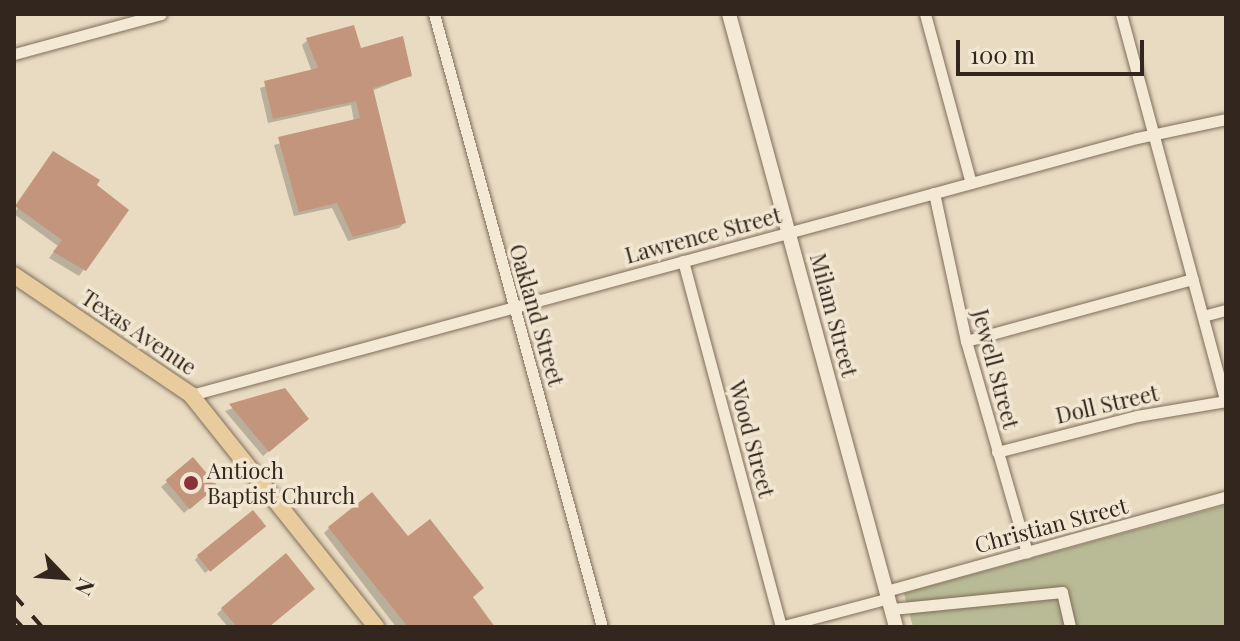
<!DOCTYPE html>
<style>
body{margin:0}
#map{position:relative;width:1240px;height:641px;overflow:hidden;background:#e8dbc2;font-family:"Playfair Display",serif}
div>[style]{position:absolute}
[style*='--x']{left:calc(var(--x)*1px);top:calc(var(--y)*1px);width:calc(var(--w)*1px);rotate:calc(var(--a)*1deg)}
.cemetery>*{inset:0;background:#b8bb96}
.shadow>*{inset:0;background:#0003}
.building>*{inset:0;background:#c3957c;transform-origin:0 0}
.roads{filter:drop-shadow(0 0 2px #806d5b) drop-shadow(0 0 2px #806d5b)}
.minor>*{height:11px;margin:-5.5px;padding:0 5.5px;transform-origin:5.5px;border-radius:5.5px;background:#f4e9d4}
.tertiary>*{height:14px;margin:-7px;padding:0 7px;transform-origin:7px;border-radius:7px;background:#f4e9d4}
.primary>*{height:16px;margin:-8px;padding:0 8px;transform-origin:8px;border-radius:8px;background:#e8cc9d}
.rail>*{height:4px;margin-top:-2px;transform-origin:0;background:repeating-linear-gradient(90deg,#32261e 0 14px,transparent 0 28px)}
.dots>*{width:22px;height:22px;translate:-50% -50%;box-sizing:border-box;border:4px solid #f1e6d1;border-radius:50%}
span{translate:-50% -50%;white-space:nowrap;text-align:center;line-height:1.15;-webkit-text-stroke:7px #f1e6d1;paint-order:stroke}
.street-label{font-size:22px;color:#32261e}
.poi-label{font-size:22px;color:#32261e}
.left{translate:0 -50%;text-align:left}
.frame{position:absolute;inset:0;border:16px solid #32261e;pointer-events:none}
.north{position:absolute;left:24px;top:537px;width:80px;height:80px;-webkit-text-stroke:6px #f1e6d1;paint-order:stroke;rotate:115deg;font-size:22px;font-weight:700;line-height:32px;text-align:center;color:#32261e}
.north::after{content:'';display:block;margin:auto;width:28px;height:36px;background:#32261e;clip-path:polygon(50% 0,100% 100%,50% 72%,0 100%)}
.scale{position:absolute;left:956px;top:40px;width:188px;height:36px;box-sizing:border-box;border:4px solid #32261e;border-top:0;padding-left:10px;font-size:24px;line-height:28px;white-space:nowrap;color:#32261e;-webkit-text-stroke:6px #f1e6d1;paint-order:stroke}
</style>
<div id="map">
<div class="cemetery">
<i style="clip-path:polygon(1226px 505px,1226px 627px,913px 627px,904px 593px)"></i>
</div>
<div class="shadow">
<i style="clip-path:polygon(308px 40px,360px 50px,410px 76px,371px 91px,404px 223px,399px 228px,348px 241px,332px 208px,294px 216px,274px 145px,354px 122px,351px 105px,268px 123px,260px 88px,312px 72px,302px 45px)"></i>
<i style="clip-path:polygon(48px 159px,126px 211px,79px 276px,49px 258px,58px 246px,14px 214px)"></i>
<i style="clip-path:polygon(284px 390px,301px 424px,263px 456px,225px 411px)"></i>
<i style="clip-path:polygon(167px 482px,209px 491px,184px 513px,161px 487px)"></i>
<i style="clip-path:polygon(329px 528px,407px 539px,471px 597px,493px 627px,396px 627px,324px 533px)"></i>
<i style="clip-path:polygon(260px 529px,205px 573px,195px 560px,198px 556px)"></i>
<i style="clip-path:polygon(222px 609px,268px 627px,228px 627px,217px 614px)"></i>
</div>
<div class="building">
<i style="clip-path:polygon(354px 25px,361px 48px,403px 36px,412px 76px,373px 88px,406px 223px,353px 237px,337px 203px,299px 212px,278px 137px,360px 118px,356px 101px,273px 119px,264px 81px,318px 68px,306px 38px)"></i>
<i style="clip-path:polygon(53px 151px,100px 180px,97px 185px,129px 210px,86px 271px,53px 252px,62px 240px,15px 206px)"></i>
<i style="clip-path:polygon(285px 388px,309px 419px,269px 452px,229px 404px)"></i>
<i style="left:193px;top:457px;width:38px;height:36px;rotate:50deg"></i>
<i style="clip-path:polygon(372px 492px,408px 536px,430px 519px,484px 588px,473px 597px,495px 627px,408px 627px,328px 527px)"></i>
<i style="left:253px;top:510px;width:21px;height:72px;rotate:51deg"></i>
<i style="clip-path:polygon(286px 553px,315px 589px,269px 627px,237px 627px,221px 608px)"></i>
</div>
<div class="roads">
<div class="minor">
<i style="--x:434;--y:14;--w:636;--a:74.67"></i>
<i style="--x:925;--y:14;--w:175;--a:74.8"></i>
<i style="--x:1121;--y:14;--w:402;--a:74.9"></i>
<i style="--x:14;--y:54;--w:152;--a:-15.2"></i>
<i style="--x:934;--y:193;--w:151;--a:77.8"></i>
<i style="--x:966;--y:341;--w:220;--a:73.9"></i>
<i style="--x:683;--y:261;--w:379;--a:75"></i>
<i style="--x:1203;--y:316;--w:24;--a:-15"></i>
<i style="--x:966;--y:341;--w:235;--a:-15.3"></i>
<i style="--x:191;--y:395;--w:980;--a:-15.2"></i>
<i style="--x:1137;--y:138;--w:91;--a:-12.1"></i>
<i style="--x:997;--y:452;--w:145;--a:-14.4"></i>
<i style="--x:1137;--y:416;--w:90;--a:-9.6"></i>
<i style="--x:886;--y:591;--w:353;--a:-15.5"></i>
<i style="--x:892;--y:609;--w:171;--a:-5.7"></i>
<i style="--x:1062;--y:592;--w:36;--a:77"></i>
<i style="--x:780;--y:627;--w:113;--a:-14.9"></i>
</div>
<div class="tertiary">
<i style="--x:729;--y:14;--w:635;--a:74.76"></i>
</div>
<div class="primary">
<i style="--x:14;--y:275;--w:214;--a:34.1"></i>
<i style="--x:191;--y:395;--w:297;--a:51.4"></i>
</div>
</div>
<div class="rail">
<i style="--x:14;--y:595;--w:43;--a:48.8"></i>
<i style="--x:14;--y:618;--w:12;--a:48"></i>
</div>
<div class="dots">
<i style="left:191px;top:483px;background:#893237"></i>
</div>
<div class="street-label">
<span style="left:703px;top:235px;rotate:-15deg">Lawrence Street</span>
<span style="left:537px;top:315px;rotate:74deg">Oakland Street</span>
<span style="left:834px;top:315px;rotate:75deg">Milam Street</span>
<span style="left:139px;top:332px;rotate:34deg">Texas Avenue</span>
<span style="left:996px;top:369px;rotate:75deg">Jewell Street</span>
<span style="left:1107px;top:404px;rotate:-13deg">Doll Street</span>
<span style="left:752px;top:439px;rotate:75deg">Wood Street</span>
<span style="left:1051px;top:525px;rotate:-15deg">Christian Street</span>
</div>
<div class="poi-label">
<span class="left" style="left:207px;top:483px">Antioch<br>Baptist Church</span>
</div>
<div class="frame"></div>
<div class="north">N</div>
<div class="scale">100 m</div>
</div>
